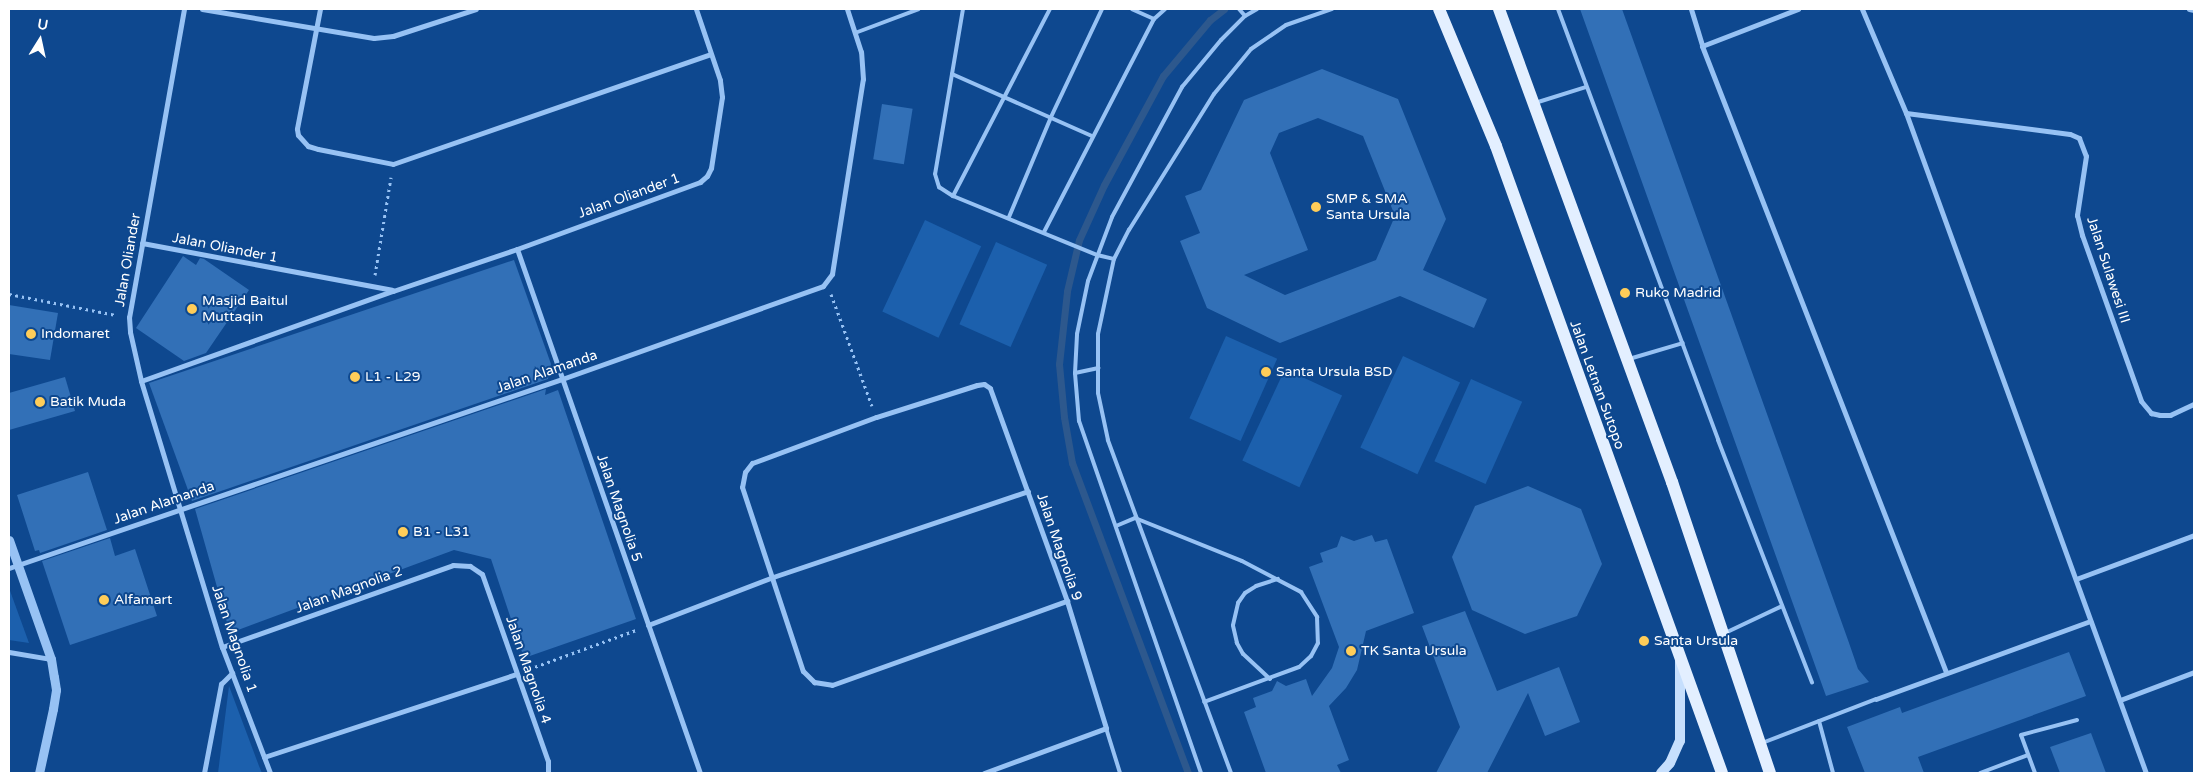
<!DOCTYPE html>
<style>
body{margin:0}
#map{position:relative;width:2203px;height:782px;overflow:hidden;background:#0e488f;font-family:"Varela Round",sans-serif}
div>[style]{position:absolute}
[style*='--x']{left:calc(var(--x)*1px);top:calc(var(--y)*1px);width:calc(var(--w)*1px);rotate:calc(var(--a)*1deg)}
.green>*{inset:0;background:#1c60ad;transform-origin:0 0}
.stream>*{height:7px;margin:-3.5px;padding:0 3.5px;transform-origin:3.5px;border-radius:3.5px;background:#2d588d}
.building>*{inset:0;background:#3270b7;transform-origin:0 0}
.path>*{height:3px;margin-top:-1.5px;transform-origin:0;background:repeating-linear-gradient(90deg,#97c2f4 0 2.5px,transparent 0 6.5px)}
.service>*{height:4px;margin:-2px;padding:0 2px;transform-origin:2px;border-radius:2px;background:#97c2f4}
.minor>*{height:5px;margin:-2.5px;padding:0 2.5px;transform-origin:2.5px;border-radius:2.5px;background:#97c2f4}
.tertiary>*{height:9px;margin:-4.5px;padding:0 4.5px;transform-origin:4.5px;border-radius:4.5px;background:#97c2f4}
.secondary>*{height:10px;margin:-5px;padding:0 5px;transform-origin:5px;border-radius:5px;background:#c6dffd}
.primary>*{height:12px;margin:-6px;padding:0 6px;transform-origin:6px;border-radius:6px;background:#e3efff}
.dots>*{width:14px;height:14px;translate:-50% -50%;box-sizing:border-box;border:2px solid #0e488f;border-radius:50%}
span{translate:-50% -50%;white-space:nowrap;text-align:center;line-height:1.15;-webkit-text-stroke:4px #0e488f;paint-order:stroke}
.street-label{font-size:14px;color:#fff}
.poi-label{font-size:14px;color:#fff}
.left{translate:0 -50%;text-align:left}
.frame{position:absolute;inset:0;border:10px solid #fff;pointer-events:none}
.north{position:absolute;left:15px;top:15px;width:50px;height:50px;-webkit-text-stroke:4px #0e488f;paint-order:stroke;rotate:10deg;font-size:14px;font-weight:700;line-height:20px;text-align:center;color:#fff}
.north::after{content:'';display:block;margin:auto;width:18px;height:22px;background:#fff;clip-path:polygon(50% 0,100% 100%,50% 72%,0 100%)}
</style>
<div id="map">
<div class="green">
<i style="left:925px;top:220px;width:62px;height:101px;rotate:25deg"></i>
<i style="left:996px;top:242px;width:56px;height:90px;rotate:24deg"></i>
<i style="left:1226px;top:336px;width:56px;height:90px;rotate:24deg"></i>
<i style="left:1403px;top:356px;width:63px;height:101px;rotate:25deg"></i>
<i style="left:1285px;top:369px;width:63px;height:101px;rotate:25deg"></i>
<i style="left:1471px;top:379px;width:56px;height:90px;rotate:24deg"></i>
<i style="clip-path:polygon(9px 588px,29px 643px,9px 640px)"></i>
<i style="clip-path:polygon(229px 686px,259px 766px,262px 773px,218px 773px)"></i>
</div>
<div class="stream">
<i style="--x:1188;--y:773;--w:331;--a:-110.5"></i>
<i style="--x:1072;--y:463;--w:47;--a:-99.9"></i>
<i style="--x:1064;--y:417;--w:53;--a:-95.4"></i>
<i style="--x:1059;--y:364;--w:73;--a:-83.7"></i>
<i style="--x:1067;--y:291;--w:52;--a:-76.8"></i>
<i style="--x:1079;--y:240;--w:60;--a:-65.6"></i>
<i style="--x:1104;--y:185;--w:124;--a:-61.6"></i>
<i style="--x:1163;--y:76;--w:73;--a:-50"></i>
<i style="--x:1210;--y:20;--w:18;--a:-38"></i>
</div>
<div class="building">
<i style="clip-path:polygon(1580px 9px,1622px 9px,1848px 640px,1858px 669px,1869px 682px,1826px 696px)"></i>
<i style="clip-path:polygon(evenodd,1322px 69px,1398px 99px,1446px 219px,1423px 270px,1487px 299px,1474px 328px,1400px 296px,1280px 343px,1207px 308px,1180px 241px,1200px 233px,1185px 196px,1201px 190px,1244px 100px,1322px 69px,1318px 118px,1363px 136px,1395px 216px,1376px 260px,1285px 295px,1244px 275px,1308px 250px,1270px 153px,1279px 133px,1318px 118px)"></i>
<i style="left:882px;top:104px;width:31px;height:56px;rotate:9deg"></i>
<i style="clip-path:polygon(183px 256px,196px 265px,200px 258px,204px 259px,249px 290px,206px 353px,184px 361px,136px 328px)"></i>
<i style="clip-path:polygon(514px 260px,551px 364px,548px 379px,192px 501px,149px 383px)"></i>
<i style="clip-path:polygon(9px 305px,58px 313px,50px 360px,9px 354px)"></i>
<i style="clip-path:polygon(65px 377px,75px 411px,9px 430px,9px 393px)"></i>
<i style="clip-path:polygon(546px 389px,545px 395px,558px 390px,636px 619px,524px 658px,491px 559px,454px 550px,230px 633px,195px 509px)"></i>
<i style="clip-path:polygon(88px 472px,107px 530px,40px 553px,39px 550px,35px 551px,17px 495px)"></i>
<i style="clip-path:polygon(1528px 486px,1581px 509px,1602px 564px,1577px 616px,1525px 634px,1472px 610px,1452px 557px,1475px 506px)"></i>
<i style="clip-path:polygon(1372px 535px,1375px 542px,1387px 539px,1414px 613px,1366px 631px,1357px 670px,1346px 688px,1329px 706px,1349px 760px,1337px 765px,1341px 773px,1266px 773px,1244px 712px,1256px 707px,1253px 698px,1272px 691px,1277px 681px,1286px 686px,1306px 679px,1312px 696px,1332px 668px,1339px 647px,1309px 567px,1323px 562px,1320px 553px,1337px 547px,1341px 536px,1354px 541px)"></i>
<i style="clip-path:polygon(110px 538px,115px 556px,135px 549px,157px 616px,70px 645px,42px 561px)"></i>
<i style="clip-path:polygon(1465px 611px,1497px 691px,1559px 667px,1580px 722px,1545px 736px,1528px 693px,1487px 773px,1436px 773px,1460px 727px,1422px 626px)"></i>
<i style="clip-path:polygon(2069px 652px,2086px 696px,1918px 757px,1924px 773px,1865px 773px,1847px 727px,1900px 707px,1902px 713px)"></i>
<i style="clip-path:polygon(2091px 733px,2106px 773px,2060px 773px,2050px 747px)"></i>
</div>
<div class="path">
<i style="--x:375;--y:275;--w:99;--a:-80.7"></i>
<i style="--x:9;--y:294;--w:109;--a:11.1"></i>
<i style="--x:831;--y:294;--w:119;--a:69.9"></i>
<i style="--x:529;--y:669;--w:114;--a:-20"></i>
</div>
<div class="service">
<i style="--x:963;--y:9;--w:167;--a:99.6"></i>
<i style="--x:935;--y:174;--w:14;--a:73"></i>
<i style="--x:939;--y:187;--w:17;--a:33"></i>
<i style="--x:953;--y:196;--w:156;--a:22.3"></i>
<i style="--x:1097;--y:255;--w:17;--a:13"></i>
<i style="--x:1239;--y:9;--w:9;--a:49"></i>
<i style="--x:1558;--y:9;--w:460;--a:69.6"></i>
<i style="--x:1718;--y:440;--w:260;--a:68.8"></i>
<i style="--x:1154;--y:19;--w:15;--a:-42"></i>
<i style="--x:855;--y:33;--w:68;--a:-20.6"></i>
<i style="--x:952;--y:74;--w:153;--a:23.9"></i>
<i style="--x:1535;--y:103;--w:53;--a:-17.4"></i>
<i style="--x:953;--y:196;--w:211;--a:-62.6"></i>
<i style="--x:1009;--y:217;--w:108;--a:-67.2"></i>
<i style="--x:1051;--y:117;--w:119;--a:-64.7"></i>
<i style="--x:1044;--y:232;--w:240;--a:-62.7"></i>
<i style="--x:1154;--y:19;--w:24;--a:-156"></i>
<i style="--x:1629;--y:359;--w:56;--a:-16.5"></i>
<i style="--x:1075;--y:373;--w:24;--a:-12"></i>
<i style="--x:1116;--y:526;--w:21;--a:-23"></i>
<i style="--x:1135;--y:518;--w:115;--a:21.9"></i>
<i style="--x:1242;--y:561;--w:67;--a:27.7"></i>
<i style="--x:1301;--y:592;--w:30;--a:57"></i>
<i style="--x:1317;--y:617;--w:26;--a:88"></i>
<i style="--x:1318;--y:643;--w:15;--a:118"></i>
<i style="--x:1311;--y:656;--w:16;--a:137"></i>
<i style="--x:1299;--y:667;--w:101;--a:159.8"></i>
<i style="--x:1725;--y:633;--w:63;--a:-25.3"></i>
<i style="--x:1270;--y:679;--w:37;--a:-137"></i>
<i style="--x:1243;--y:654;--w:13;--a:-119"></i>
<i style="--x:1237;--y:643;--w:18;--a:-103"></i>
<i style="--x:1233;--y:625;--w:23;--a:-77"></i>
<i style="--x:1238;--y:603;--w:12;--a:-55"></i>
<i style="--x:1245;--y:593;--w:13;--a:-32"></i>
<i style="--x:1256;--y:586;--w:23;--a:-18"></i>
<i style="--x:1819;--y:721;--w:54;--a:74.9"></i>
<i style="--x:1106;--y:728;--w:47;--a:72.7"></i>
<i style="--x:1762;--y:743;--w:122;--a:-21.1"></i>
<i style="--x:1201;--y:773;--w:373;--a:-109.1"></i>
<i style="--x:1079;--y:421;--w:48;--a:-94.8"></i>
<i style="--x:1075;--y:373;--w:39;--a:-87"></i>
<i style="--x:1077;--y:334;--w:54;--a:-78.3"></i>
<i style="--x:1088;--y:281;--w:68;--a:-69.4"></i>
<i style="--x:1112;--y:217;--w:148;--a:-61.7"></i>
<i style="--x:1182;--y:87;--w:61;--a:-50.3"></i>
<i style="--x:1221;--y:40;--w:34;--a:-45"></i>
<i style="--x:1245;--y:16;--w:14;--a:-30"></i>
<i style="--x:1231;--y:773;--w:355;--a:-110.3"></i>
<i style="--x:1108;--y:440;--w:48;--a:-102"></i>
<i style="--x:1098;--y:393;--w:59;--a:-90"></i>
<i style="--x:1098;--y:334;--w:77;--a:-78"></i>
<i style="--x:1114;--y:259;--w:33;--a:-63"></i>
<i style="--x:1129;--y:230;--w:160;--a:-58"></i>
<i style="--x:1214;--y:94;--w:58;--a:-50.6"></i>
<i style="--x:1251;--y:49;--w:42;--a:-34.4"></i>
<i style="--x:1286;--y:25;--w:49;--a:-19.2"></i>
<i style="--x:1980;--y:773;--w:51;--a:-20.6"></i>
<i style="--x:2035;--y:773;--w:40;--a:-110.2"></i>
<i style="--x:2021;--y:735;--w:58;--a:-15"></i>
</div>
<div class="minor">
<i style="--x:184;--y:9;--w:313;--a:100.1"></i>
<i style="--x:129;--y:317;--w:15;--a:86"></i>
<i style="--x:130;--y:332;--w:50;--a:77.3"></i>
<i style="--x:141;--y:381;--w:278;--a:73.1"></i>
<i style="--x:222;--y:647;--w:135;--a:69.1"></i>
<i style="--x:202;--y:9;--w:174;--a:9.6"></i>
<i style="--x:374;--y:38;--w:19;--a:-6"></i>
<i style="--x:393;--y:36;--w:87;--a:-18"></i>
<i style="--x:320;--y:9;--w:122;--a:100.9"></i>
<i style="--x:297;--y:129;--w:6;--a:81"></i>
<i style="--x:298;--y:135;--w:15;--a:48"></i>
<i style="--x:308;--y:146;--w:10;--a:17"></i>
<i style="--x:318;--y:149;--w:76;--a:11.3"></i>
<i style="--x:393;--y:164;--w:336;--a:-19.1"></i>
<i style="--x:1691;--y:9;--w:39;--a:73"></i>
<i style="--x:1702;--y:46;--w:672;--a:68.71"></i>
<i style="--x:1862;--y:9;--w:113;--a:67.1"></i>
<i style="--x:1906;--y:113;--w:702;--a:70.02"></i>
<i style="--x:2189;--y:9;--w:5;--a:11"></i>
<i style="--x:1702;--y:46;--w:103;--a:-21.1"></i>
<i style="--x:1906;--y:113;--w:165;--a:7.3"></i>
<i style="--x:2070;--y:134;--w:10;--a:24"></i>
<i style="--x:2079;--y:138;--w:19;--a:69"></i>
<i style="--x:2086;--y:156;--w:60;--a:98.7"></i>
<i style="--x:2077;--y:215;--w:21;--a:76"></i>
<i style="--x:2082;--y:235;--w:176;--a:70.4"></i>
<i style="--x:2141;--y:401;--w:16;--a:50"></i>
<i style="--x:2151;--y:413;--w:9;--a:13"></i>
<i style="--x:2160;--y:415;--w:10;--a:0"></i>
<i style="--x:2170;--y:415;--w:26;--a:-25"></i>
<i style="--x:142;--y:243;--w:254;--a:10.6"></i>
<i style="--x:517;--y:249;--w:555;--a:70.75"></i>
<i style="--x:141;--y:381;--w:268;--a:-19.7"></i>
<i style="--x:393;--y:291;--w:131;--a:-18.7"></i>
<i style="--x:517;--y:249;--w:195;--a:-20.1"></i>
<i style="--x:700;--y:182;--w:9;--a:-41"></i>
<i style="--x:707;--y:176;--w:9;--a:-63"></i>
<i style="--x:711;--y:168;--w:72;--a:-81.2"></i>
<i style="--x:722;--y:97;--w:17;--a:-97"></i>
<i style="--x:720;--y:80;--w:75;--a:-108.7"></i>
<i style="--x:9;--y:568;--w:584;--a:-18.87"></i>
<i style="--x:562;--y:379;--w:277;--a:-19.6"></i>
<i style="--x:823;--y:286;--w:15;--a:-53"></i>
<i style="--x:832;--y:274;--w:197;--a:-81"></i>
<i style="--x:863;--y:79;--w:27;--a:-94"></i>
<i style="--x:861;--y:52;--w:45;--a:-108"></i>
<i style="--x:2076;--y:579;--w:126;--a:-20.4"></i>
<i style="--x:648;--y:625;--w:134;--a:-21"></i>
<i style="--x:773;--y:577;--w:269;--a:-18.6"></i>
<i style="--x:222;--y:647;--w:245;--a:-19.5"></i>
<i style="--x:453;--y:565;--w:17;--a:3"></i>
<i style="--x:470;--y:566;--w:14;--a:34"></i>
<i style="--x:482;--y:574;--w:198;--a:70.6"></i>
<i style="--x:548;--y:761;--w:12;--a:90"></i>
<i style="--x:9;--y:652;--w:43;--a:9.5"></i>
<i style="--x:1876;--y:699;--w:228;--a:-20"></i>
<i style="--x:2120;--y:700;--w:79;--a:-20.7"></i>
<i style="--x:264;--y:757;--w:266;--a:-18.2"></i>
<i style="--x:204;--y:773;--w:91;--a:-79.2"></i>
<i style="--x:221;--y:684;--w:16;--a:-45"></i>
<i style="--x:984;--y:773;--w:130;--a:-20.2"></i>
<i style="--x:1106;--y:728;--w:133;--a:-107.1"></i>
<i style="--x:1067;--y:601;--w:226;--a:-109.9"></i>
<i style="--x:990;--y:388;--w:7;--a:-146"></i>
<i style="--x:984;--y:384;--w:7;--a:172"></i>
<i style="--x:977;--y:385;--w:106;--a:162.4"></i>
<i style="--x:876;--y:417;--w:132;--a:159.6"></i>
<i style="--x:752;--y:463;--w:11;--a:128"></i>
<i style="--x:745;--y:472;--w:15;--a:101"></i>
<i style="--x:742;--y:487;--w:194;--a:71.7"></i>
<i style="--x:803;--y:671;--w:16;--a:45"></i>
<i style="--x:814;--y:682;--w:18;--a:9"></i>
<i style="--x:832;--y:685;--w:250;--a:-19.7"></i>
</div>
<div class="tertiary">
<i style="--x:9;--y:540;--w:126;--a:70.6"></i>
<i style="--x:51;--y:659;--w:18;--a:81"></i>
<i style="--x:54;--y:677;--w:13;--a:81"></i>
<i style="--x:56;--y:690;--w:19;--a:99"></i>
<i style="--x:53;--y:709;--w:66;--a:102.3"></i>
</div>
<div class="secondary">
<i style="--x:1661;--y:773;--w:13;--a:-48"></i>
<i style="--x:1670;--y:763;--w:24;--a:-66"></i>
<i style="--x:1680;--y:741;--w:81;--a:-90"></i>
</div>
<div class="primary">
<i style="--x:1439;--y:9;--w:148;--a:67.4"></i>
<i style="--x:1496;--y:146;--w:666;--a:70.18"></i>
<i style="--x:1499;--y:9;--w:504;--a:69.91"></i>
<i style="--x:1672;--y:482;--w:307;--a:71.4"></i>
</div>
<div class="dots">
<i style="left:1316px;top:207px;background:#ffcd59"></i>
<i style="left:1625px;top:293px;background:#ffcd59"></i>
<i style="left:192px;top:309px;background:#ffcd59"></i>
<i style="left:31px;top:334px;background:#ffcd59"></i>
<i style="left:1266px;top:372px;background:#ffcd59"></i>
<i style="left:355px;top:377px;background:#ffcd59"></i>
<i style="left:40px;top:402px;background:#ffcd59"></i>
<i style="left:403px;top:532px;background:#ffcd59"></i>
<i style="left:104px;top:600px;background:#ffcd59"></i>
<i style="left:1644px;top:641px;background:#ffcd59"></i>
<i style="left:1351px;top:651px;background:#ffcd59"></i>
</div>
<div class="street-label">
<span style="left:629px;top:196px;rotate:-20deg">Jalan Oliander 1</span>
<span style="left:225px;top:248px;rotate:11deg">Jalan Oliander 1</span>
<span style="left:128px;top:260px;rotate:-80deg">Jalan Oliander</span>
<span style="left:2108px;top:270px;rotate:72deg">Jalan Sulawesi III</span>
<span style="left:547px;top:372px;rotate:-19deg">Jalan Alamanda</span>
<span style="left:1597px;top:385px;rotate:70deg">Jalan Letnan Sutopo</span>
<span style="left:164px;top:503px;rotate:-19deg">Jalan Alamanda</span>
<span style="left:619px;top:508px;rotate:71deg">Jalan Magnolia 5</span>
<span style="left:1059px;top:547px;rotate:71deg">Jalan Magnolia 9</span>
<span style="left:349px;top:590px;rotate:-20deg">Jalan Magnolia 2</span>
<span style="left:234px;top:639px;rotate:71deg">Jalan Magnolia 1</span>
<span style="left:528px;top:670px;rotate:71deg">Jalan Magnolia 4</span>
</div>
<div class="poi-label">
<span class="left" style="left:1326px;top:207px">SMP &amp; SMA<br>Santa Ursula</span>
<span class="left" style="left:1635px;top:293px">Ruko Madrid</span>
<span class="left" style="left:202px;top:309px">Masjid Baitul<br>Muttaqin</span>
<span class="left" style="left:41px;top:334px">Indomaret</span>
<span class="left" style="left:1276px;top:372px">Santa Ursula BSD</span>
<span class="left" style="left:365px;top:377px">L1 - L29</span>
<span class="left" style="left:50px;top:402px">Batik Muda</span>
<span class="left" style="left:413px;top:532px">B1 - L31</span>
<span class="left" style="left:114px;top:600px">Alfamart</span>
<span class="left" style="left:1654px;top:641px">Santa Ursula</span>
<span class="left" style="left:1361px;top:651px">TK Santa Ursula</span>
</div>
<div class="frame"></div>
<div class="north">U</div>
</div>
